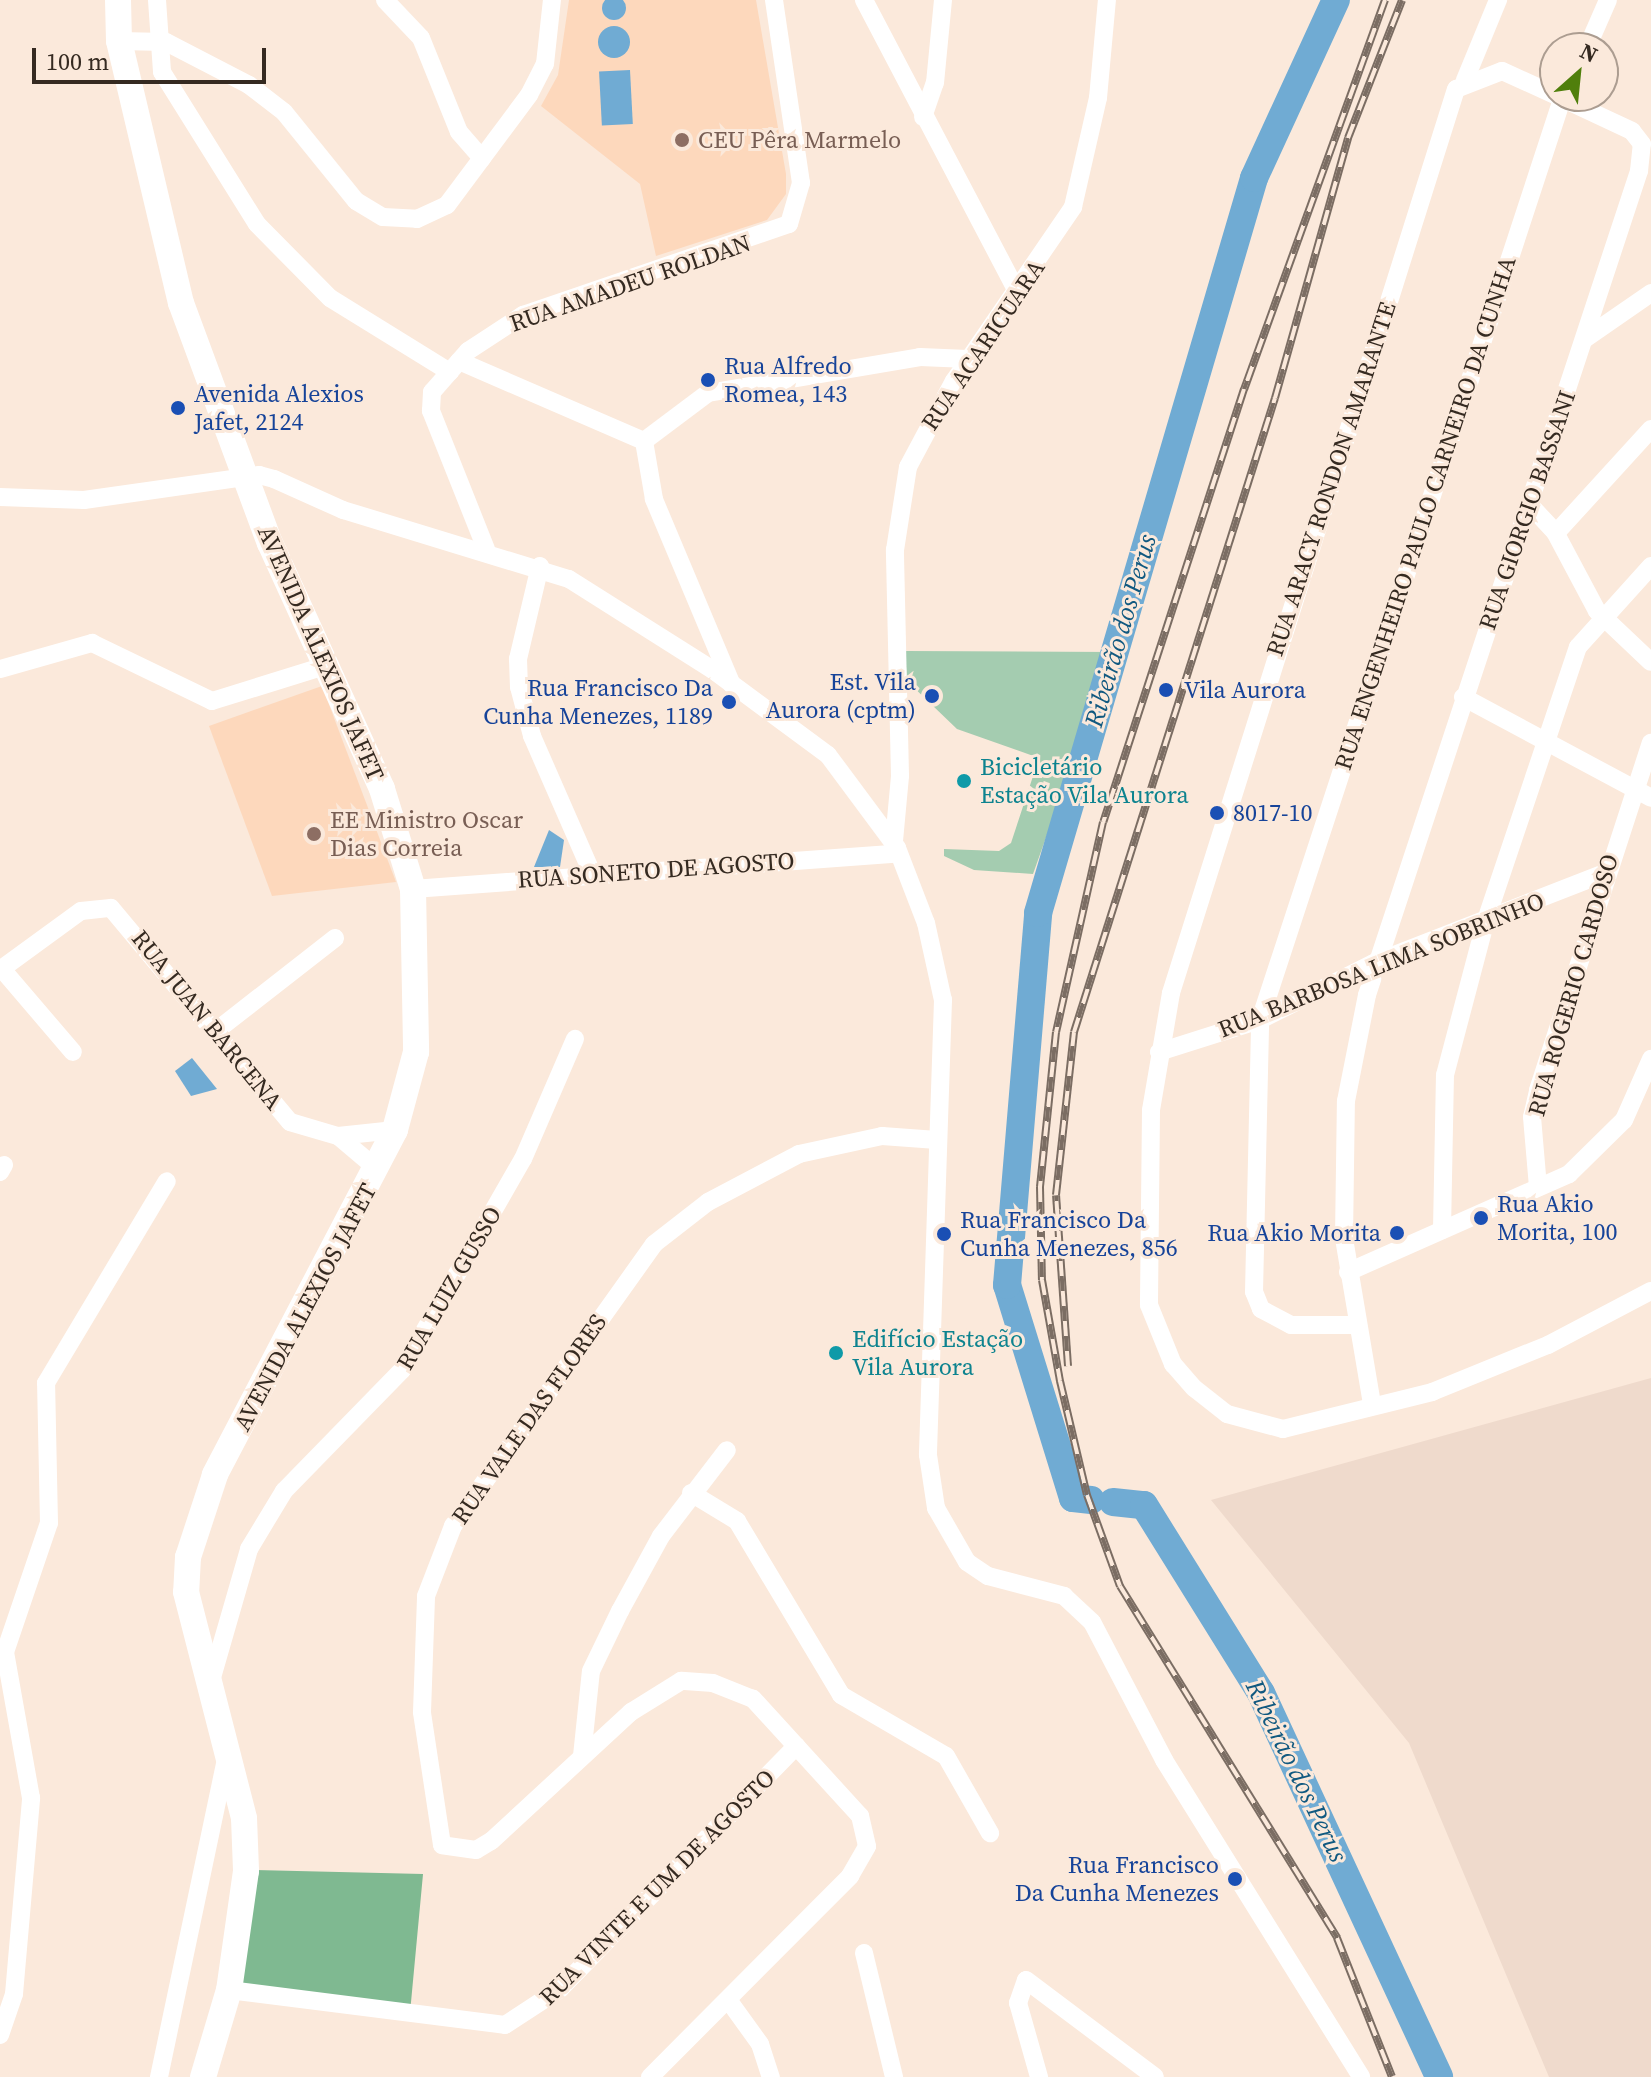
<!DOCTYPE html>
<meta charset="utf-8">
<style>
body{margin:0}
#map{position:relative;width:1651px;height:2077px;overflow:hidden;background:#fbe9db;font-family:"Source Serif 4",serif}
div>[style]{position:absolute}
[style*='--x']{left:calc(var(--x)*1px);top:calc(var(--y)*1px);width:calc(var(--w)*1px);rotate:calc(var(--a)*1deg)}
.industrial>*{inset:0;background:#efdacc}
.built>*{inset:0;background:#fdd8bc}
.green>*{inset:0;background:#a4ccb0}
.forest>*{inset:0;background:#7fb991}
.water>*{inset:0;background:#70abd3;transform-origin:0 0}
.round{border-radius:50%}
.river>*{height:28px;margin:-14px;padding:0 14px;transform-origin:14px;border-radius:14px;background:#70abd3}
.street>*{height:18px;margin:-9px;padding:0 9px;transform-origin:9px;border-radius:9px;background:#fff}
.secondary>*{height:26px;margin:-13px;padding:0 13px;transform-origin:13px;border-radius:13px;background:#fff}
.rail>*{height:8px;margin-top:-4px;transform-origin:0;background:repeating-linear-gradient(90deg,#fbe9db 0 15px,#7b6d63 0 30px);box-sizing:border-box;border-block:2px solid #7b6d63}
.dots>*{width:22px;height:22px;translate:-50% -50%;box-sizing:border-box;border:4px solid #fbe9db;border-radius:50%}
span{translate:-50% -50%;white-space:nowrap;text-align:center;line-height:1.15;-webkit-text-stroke:6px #fbe9db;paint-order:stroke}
.education-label{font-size:24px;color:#785e54}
.left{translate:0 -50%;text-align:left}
.street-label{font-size:24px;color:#352a21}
.transit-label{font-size:24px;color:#164399}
.right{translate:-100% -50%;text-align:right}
.culture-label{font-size:24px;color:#0d838f}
.water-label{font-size:26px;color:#115980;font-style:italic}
.north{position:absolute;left:1539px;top:32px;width:80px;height:80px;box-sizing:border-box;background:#fbe9db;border:2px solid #ac9d91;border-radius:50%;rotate:27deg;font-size:22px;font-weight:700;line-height:32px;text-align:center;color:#352a21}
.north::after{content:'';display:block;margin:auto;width:28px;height:36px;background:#507f0c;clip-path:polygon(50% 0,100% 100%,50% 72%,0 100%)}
.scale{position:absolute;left:32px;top:48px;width:234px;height:36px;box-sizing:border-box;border:4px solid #352a21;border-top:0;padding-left:10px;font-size:24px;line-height:28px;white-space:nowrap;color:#352a21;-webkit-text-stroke:6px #fbe9db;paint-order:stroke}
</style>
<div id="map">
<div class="industrial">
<i style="clip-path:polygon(1651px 1378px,1651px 2077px,1549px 2077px,1409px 1743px,1211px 1500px)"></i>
</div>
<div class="built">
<i style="clip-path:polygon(569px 0,756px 0,786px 174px,786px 194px,767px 220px,656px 256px,640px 184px,541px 106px,558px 75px)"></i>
<i style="clip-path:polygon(322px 686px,396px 882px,272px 896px,209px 726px)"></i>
</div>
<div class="green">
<i style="clip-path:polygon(905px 651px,1112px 652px,1033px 874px,974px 870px,944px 856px,944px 849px,999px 851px,1011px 843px,1039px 758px,957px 729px,907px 681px)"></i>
</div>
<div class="forest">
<i style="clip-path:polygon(255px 1870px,423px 1874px,410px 2013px,238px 1984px)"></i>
</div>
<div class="water">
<i class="round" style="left:602px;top:-4px;width:24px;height:24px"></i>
<i class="round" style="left:598px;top:26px;width:32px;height:32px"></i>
<i style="left:630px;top:70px;width:54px;height:31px;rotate:87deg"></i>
<i style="clip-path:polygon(549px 830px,564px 840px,560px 867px,534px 867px)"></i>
<i style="clip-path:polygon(192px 1058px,217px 1089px,191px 1096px,175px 1071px)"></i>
</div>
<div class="river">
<i style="--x:1091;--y:1500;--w:18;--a:-174"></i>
<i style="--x:1073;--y:1498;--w:223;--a:-107.2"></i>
<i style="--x:1007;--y:1285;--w:373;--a:-85.2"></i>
<i style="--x:1038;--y:913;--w:766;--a:-73.62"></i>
<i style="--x:1254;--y:178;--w:196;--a:-65.3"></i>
<i style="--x:1113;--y:1502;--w:31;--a:6"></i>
<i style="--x:1144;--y:1505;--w:221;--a:58.1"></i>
<i style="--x:1261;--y:1693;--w:423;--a:65.1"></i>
</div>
<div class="street">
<i style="--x:157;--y:0;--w:72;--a:86"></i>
<i style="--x:162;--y:72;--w:179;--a:58"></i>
<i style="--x:257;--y:224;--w:104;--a:45.4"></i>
<i style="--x:330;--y:298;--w:141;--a:31.7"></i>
<i style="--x:385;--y:0;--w:52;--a:46.5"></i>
<i style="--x:421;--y:38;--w:101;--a:68"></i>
<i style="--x:459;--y:132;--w:35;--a:49"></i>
<i style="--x:864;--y:0;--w:329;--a:62.3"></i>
<i style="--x:119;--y:41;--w:47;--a:1.2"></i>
<i style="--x:166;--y:42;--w:93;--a:27.4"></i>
<i style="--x:249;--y:85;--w:44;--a:37.6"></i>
<i style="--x:284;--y:112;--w:114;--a:51"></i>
<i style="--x:356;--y:201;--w:31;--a:31"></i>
<i style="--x:383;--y:217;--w:34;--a:3"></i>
<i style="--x:417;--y:219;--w:33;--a:-25"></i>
<i style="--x:447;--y:205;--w:137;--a:-53.3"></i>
<i style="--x:529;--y:95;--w:35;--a:-63"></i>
<i style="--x:545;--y:64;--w:64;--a:-83.8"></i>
<i style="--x:1587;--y:48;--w:52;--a:-66.4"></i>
<i style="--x:1465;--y:80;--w:87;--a:-67.6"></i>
<i style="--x:1555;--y:95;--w:58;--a:-155.6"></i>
<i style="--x:1502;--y:71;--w:49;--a:158.6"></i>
<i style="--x:1456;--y:89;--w:948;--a:107.5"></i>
<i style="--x:1171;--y:993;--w:119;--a:99.7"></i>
<i style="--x:1151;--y:1110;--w:195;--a:90.6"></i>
<i style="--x:1149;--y:1305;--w:64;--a:67.9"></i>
<i style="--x:1173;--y:1364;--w:32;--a:49"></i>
<i style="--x:1194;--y:1388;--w:42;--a:38.2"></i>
<i style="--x:1227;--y:1414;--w:58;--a:15"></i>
<i style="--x:1283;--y:1429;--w:154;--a:-13.9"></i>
<i style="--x:1432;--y:1392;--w:125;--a:-22.1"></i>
<i style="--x:1548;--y:1345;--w:116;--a:-27.7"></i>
<i style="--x:923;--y:117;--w:36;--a:-71"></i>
<i style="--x:935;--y:83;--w:83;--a:-84.5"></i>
<i style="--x:1586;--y:338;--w:79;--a:-34.7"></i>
<i style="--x:459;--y:361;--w:202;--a:23.4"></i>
<i style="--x:0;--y:497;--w:84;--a:2"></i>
<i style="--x:84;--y:500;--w:177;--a:-8.1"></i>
<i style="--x:259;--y:475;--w:16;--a:15"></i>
<i style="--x:274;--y:479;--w:76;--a:24.2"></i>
<i style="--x:343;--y:510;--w:236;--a:17"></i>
<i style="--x:569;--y:579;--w:170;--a:32.3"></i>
<i style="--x:713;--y:670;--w:143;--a:36.5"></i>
<i style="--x:828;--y:755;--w:116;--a:53.4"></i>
<i style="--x:897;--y:848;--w:80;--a:68.9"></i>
<i style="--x:926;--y:923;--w:79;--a:77.6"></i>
<i style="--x:943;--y:1000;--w:455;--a:91.9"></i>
<i style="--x:928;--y:1455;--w:54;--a:81.4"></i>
<i style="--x:936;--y:1508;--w:62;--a:60.1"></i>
<i style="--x:967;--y:1562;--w:25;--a:34"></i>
<i style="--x:988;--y:1576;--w:79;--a:14.7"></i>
<i style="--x:1064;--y:1596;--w:38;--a:43"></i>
<i style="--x:1092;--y:1622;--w:156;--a:62.4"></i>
<i style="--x:1164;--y:1760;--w:373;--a:58.1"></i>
<i style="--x:1528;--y:503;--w:40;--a:47"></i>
<i style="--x:1555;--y:532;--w:89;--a:62"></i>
<i style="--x:1597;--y:611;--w:74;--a:43.4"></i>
<i style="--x:1556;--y:533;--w:141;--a:-47.6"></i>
<i style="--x:486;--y:549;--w:149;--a:-111.7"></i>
<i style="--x:431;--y:411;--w:19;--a:-87"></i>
<i style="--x:432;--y:392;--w:55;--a:-48.7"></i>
<i style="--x:468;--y:351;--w:66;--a:-33.2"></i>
<i style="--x:523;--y:315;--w:281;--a:-18.9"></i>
<i style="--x:789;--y:224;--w:43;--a:-73.7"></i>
<i style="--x:801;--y:183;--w:185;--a:-98.4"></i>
<i style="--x:540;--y:566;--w:96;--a:103.3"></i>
<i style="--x:518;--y:659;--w:28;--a:88"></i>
<i style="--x:519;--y:687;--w:51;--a:75.1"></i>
<i style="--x:532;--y:736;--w:147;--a:66.4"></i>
<i style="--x:0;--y:669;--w:96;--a:-15.8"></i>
<i style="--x:92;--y:643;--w:133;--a:25.8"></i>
<i style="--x:212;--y:701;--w:121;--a:-17.2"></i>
<i style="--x:732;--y:685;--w:202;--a:-112.8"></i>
<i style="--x:654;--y:499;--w:59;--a:-99.8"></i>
<i style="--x:644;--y:441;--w:80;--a:-36.9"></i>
<i style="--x:708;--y:393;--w:215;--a:-9.6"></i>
<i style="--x:920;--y:357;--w:48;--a:2.4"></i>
<i style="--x:1463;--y:697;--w:213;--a:28.2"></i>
<i style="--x:894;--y:841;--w:65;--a:-84.7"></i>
<i style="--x:900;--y:776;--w:226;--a:-91.3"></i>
<i style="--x:895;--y:550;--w:84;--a:-81.1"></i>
<i style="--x:908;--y:467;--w:98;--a:-61.9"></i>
<i style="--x:954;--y:381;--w:211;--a:-55.6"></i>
<i style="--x:1073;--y:207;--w:112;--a:-77.1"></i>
<i style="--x:1098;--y:98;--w:98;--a:-84.8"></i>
<i style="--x:413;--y:889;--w:486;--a:-4.2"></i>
<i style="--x:2;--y:969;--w:109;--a:49.5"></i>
<i style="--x:0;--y:970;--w:100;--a:-36.1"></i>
<i style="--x:81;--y:911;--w:30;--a:-6"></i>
<i style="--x:111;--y:908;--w:279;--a:50.1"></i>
<i style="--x:290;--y:1122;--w:50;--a:16.3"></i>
<i style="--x:338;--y:1136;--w:57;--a:-6"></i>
<i style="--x:216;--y:1031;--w:151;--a:-38"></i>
<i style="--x:1159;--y:1052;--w:106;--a:-17.6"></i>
<i style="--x:1260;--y:1020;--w:127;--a:-26.6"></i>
<i style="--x:1374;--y:963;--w:245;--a:-21.3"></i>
<i style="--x:338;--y:1136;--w:51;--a:40.2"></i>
<i style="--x:0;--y:1172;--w:8;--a:-60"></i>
<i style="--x:1538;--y:1187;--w:70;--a:-94.9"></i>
<i style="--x:1532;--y:1117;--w:28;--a:-77"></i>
<i style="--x:1538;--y:1090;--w:365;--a:-72"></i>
<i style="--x:1442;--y:1230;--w:155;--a:-88.9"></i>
<i style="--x:1445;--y:1075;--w:160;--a:-75.2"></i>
<i style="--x:1486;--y:920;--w:288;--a:-71.4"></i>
<i style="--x:1578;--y:647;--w:109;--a:-48"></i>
<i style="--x:1348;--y:1272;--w:242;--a:-23.9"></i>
<i style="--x:1569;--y:1174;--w:77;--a:-44.5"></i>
<i style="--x:1624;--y:1120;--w:67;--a:-66.1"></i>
<i style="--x:1354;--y:1325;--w:63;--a:180"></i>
<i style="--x:1291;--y:1325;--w:34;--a:-152"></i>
<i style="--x:1261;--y:1309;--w:18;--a:-112"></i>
<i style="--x:1254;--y:1292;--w:272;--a:-88.7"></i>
<i style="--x:1260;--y:1020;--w:972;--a:-71.84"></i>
<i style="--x:1372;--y:1404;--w:168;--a:-99.6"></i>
<i style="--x:1344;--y:1238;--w:137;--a:-89.2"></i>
<i style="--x:1346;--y:1101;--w:108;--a:-78.8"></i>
<i style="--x:1367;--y:995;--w:868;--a:-71.73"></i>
<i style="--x:1639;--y:171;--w:27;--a:-84"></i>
<i style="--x:1642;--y:144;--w:16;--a:-128"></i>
<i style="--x:1632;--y:131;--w:83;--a:-155"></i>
<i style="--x:691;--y:1493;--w:54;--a:31.3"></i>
<i style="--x:737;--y:1521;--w:203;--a:59.1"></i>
<i style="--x:841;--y:1695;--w:121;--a:30.2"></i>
<i style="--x:946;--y:1756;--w:89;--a:60.3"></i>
<i style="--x:211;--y:1681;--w:137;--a:-73.9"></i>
<i style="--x:249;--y:1549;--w:68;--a:-58.9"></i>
<i style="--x:284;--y:1491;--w:169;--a:-45.7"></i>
<i style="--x:402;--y:1370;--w:243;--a:-60.2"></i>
<i style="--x:523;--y:1159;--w:131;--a:-66.6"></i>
<i style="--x:582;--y:1756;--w:85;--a:-84"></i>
<i style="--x:591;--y:1671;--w:67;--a:-64.2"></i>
<i style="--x:620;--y:1611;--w:85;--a:-61.3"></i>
<i style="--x:661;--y:1536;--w:108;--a:-52.5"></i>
<i style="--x:864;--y:1953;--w:128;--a:76.4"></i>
<i style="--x:229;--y:1990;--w:278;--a:7.2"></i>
<i style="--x:505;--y:2025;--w:66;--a:-33.2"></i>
<i style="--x:560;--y:1989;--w:339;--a:-45.8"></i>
<i style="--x:729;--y:2001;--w:53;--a:54.2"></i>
<i style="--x:760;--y:2044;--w:35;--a:72"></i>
<i style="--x:0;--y:2035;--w:43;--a:-71.1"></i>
<i style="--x:14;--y:1994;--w:197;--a:-85"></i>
<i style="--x:31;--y:1798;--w:148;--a:-100.1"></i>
<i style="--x:5;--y:1652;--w:136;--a:-71.2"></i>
<i style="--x:49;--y:1523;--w:140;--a:-91.2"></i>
<i style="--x:46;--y:1383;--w:235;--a:-59.1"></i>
<i style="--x:159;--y:2077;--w:329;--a:-78.1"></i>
<i style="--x:650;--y:2077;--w:284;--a:-45.1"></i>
<i style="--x:850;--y:1876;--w:34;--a:-60"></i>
<i style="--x:867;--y:1846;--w:31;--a:-103"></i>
<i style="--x:860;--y:1816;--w:159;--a:-132.4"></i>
<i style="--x:753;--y:1699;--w:43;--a:-158.2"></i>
<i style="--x:713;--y:1683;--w:32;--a:-176"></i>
<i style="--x:681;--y:1681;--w:59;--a:148.2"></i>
<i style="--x:631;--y:1712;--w:190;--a:137.3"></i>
<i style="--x:491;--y:1841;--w:17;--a:149"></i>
<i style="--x:476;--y:1850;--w:34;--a:-172"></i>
<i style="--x:442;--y:1845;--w:134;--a:-98.6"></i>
<i style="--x:422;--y:1712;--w:116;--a:-88"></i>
<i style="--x:426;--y:1596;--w:75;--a:-68.9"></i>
<i style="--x:453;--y:1526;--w:346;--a:-54.5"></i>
<i style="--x:654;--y:1244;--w:68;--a:-37.9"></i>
<i style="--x:708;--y:1202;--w:103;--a:-27.8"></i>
<i style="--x:799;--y:1154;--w:85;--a:-12.2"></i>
<i style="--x:882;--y:1136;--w:55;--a:4.2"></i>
<i style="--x:1039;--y:2077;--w:77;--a:-105.8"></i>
<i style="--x:1018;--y:2003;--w:24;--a:-71"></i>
<i style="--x:1026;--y:1980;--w:161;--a:36.9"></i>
</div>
<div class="secondary">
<i style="--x:118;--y:0;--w:41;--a:88.6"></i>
<i style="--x:119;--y:41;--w:269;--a:76.7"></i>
<i style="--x:181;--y:303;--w:256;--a:69.7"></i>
<i style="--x:270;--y:543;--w:270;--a:65.5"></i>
<i style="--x:382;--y:789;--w:105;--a:72.8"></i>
<i style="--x:413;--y:889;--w:163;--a:88.9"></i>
<i style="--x:416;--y:1052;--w:81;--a:105.1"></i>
<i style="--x:395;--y:1130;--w:389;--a:117.6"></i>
<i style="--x:215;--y:1475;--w:86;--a:108.2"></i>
<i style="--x:188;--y:1557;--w:35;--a:93"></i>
<i style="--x:186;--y:1592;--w:233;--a:75.6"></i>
<i style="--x:244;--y:1818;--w:53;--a:87.8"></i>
<i style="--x:246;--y:1871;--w:120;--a:98.1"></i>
<i style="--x:229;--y:1990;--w:91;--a:106.6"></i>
</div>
<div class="rail">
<i style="--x:1385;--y:0;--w:414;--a:109.9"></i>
<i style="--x:1244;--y:389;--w:455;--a:108"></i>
<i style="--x:1103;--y:822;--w:215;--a:102.6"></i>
<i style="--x:1056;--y:1032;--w:156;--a:95.9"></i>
<i style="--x:1040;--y:1187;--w:93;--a:88.8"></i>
<i style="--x:1042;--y:1280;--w:103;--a:79.9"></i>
<i style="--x:1060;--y:1381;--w:117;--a:76.7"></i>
<i style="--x:1087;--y:1495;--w:97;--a:70.1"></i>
<i style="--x:1120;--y:1586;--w:414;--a:58.3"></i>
<i style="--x:1337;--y:1938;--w:149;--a:68.4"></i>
<i style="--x:1068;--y:1366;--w:171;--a:-94"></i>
<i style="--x:1056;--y:1195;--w:164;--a:-83.7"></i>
<i style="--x:1074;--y:1032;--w:665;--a:-72.41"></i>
<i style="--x:1275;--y:398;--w:270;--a:-74.3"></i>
<i style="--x:1348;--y:138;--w:148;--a:-68.6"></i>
</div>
<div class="dots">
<i style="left:682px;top:140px;background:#8d6e63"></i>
<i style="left:708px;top:380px;background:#1a4fb4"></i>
<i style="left:178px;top:408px;background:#1a4fb4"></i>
<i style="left:1166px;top:690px;background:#1a4fb4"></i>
<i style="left:932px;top:696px;background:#1a4fb4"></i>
<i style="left:729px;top:702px;background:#1a4fb4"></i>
<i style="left:964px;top:781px;background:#0f9aa8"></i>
<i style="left:1217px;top:813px;background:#1a4fb4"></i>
<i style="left:314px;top:834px;background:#8d6e63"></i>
<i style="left:1481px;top:1218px;background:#1a4fb4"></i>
<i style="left:1397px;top:1233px;background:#1a4fb4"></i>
<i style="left:944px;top:1234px;background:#1a4fb4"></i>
<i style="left:836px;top:1353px;background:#0f9aa8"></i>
<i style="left:1235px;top:1879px;background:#1a4fb4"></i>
</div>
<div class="education-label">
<span class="left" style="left:698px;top:140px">CEU Pêra Marmelo</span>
<span class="left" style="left:330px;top:834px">EE Ministro Oscar<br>Dias Correia</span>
</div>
<div class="street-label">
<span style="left:630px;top:283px;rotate:-19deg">RUA AMADEU ROLDAN</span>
<span style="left:983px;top:345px;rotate:-56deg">RUA ACARICUARA</span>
<span style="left:1331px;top:479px;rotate:-72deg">RUA ARACY RONDON AMARANTE</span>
<span style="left:1527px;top:510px;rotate:-71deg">RUA GIORGIO BASSANI</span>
<span style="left:1425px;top:513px;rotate:-72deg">RUA ENGENHEIRO PAULO CARNEIRO DA CUNHA</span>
<span style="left:321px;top:653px;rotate:66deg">AVENIDA ALEXIOS JAFET</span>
<span style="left:656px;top:870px;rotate:-4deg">RUA SONETO DE AGOSTO</span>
<span style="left:1381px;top:965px;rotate:-22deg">RUA BARBOSA LIMA SOBRINHO</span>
<span style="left:1573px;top:985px;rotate:-74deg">RUA ROGERIO CARDOSO</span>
<span style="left:207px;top:1020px;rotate:51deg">RUA JUAN BARCENA</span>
<span style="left:449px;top:1288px;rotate:-60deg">RUA LUIZ GUSSO</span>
<span style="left:305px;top:1307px;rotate:-62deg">AVENIDA ALEXIOS JAFET</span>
<span style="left:529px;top:1419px;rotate:-55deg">RUA VALE DAS FLORES</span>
<span style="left:657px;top:1887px;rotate:-45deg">RUA VINTE E UM DE AGOSTO</span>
</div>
<div class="transit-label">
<span class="left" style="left:724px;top:380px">Rua Alfredo<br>Romea, 143</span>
<span class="left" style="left:194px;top:408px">Avenida Alexios<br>Jafet, 2124</span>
<span class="right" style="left:916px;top:696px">Est. Vila<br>Aurora (cptm)</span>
<span class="right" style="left:713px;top:702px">Rua Francisco Da<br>Cunha Menezes, 1189</span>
<span class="left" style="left:1184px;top:690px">Vila Aurora</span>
<span class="left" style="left:1233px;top:813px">8017-10</span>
<span class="left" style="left:1497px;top:1218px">Rua Akio<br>Morita, 100</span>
<span class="left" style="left:960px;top:1234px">Rua Francisco Da<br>Cunha Menezes, 856</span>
<span class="right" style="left:1381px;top:1233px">Rua Akio Morita</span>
<span class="right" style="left:1219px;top:1879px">Rua Francisco<br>Da Cunha Menezes</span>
</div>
<div class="culture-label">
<span class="left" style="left:980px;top:781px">Bicicletário<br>Estação Vila Aurora</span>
<span class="left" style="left:852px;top:1353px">Edifício Estação<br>Vila Aurora</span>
</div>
<div class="water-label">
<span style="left:1121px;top:631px;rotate:-74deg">Ribeirão dos Perus</span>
<span style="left:1296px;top:1771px;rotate:64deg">Ribeirão dos Perus</span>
</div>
<div class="north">N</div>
<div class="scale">100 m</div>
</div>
